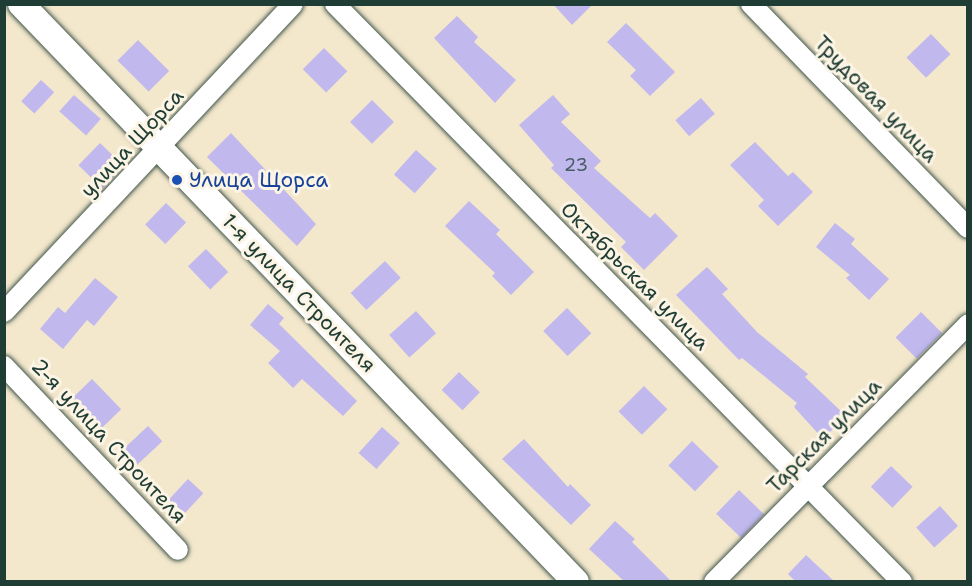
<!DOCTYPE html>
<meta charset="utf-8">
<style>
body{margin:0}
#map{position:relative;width:972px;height:586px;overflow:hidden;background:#f3e7cc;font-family:"Shantell Sans",sans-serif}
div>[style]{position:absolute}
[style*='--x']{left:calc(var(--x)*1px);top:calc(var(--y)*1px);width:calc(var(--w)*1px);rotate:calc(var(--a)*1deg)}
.building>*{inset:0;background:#c1b9ed;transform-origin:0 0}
.roads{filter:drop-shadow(0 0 2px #3f564b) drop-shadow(0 0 2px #3f564b)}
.minor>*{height:20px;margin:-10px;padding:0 10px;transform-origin:10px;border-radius:10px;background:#fff}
.tertiary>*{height:26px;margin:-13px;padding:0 13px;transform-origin:13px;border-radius:13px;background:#fff}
.dots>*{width:16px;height:16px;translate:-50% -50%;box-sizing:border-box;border:3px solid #fcf5e5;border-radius:50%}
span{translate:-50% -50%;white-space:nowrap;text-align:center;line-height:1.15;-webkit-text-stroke:6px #fcf5e5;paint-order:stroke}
.number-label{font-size:18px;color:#485c62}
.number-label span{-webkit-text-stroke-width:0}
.street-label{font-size:21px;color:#1f3d34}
.transit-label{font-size:21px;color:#164399}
.left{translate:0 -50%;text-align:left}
.frame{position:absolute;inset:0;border:6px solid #1f3d34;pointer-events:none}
</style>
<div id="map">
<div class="building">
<i style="clip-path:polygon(553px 4px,593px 4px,572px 25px)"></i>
<i style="clip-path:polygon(457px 16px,478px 37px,474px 42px,516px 80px,495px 103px,434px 38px)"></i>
<i style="clip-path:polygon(626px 23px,675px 72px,650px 96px,630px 76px,636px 70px,607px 42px)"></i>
<i style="left:931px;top:34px;width:28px;height:34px;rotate:46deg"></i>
<i style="left:138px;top:40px;width:44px;height:29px;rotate:45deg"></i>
<i style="left:324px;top:48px;width:33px;height:30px;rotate:45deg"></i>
<i style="left:41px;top:80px;width:18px;height:29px;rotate:43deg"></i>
<i style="left:74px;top:95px;width:36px;height:22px;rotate:42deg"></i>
<i style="clip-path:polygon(553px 95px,570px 114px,561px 122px,601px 161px,594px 168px,650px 218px,655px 213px,678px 236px,644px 270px,621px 247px,626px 242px,551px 168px,554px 165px,519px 125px)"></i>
<i style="left:701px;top:98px;width:21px;height:34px;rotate:49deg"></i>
<i style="left:372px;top:100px;width:31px;height:31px;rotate:45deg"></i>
<i style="clip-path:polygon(231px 133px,316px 224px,297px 246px,207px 157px)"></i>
<i style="clip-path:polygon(755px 142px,788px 176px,793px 172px,813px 192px,778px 226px,758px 206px,764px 200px,730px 165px)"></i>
<i style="left:100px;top:143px;width:33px;height:31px;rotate:44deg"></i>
<i style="left:416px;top:150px;width:28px;height:33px;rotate:42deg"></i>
<i style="clip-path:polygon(469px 201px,500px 230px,496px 234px,534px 272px,511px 295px,492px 276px,495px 273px,445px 226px)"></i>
<i style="left:166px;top:203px;width:28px;height:30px;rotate:44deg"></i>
<i style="clip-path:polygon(835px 223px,855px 239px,851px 244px,889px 279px,869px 300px,846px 278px,850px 275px,816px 247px)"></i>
<i style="left:206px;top:249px;width:32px;height:25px;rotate:46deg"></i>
<i style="left:385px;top:261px;width:23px;height:47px;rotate:47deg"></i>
<i style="clip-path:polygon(707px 267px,728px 289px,722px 294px,757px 332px,808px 374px,805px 377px,846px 416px,823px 439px,794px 407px,797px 403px,742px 358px,739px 360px,676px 295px)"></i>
<i style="clip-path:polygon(95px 278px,118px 297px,94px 326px,87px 320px,63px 349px,40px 329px,58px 307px,65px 313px)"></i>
<i style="clip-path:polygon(268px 304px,284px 318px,279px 324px,357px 401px,343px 416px,302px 379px,293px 388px,268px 363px,280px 351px,250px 325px)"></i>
<i style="left:567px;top:308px;width:35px;height:33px;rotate:46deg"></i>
<i style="left:416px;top:311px;width:30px;height:36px;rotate:48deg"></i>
<i style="left:921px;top:312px;width:30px;height:36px;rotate:45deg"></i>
<i style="left:459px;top:372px;width:29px;height:25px;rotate:44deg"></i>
<i style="left:92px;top:379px;width:42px;height:28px;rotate:46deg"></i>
<i style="left:644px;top:386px;width:33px;height:36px;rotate:45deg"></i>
<i style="left:148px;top:426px;width:21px;height:38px;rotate:47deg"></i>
<i style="left:382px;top:427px;width:24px;height:35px;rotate:42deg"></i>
<i style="clip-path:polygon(524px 439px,568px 487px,570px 484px,591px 505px,571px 525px,502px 459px)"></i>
<i style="left:692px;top:441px;width:37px;height:34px;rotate:44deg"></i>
<i style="left:891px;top:466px;width:30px;height:29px;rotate:44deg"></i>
<i style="left:188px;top:479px;width:21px;height:28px;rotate:43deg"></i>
<i style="left:739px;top:490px;width:35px;height:33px;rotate:44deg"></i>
<i style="left:940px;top:506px;width:27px;height:32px;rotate:48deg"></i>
<i style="clip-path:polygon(615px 521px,635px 539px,632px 542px,672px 582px,625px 582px,589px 549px)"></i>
<i style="clip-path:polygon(806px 555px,835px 582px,796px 582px,788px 574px)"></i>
</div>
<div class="roads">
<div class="minor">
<i style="--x:335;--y:4;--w:810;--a:45.55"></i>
<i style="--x:751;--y:4;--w:312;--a:45.9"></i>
<i style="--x:4;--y:312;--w:422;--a:-46.8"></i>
<i style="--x:4;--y:366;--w:253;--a:46.6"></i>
<i style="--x:714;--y:582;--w:362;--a:-45.4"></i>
</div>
<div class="tertiary">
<i style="--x:21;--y:4;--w:801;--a:46.16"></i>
</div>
</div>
<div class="dots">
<i style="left:177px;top:180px;background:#1a4fb4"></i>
</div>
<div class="number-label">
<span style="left:576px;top:165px">23</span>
</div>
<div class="street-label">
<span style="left:876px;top:99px;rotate:46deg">Трудовая улица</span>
<span style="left:132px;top:143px;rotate:-47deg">улица Щорса</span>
<span style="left:635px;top:276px;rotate:45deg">Октябрьская улица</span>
<span style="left:299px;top:293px;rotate:46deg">1-я улица Строителя</span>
<span style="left:824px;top:436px;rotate:-45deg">Тарская улица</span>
<span style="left:109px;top:441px;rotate:47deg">2-я улица Строителя</span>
</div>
<div class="transit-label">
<span class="left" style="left:189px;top:180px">Улица Щорса</span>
</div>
<div class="frame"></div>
</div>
